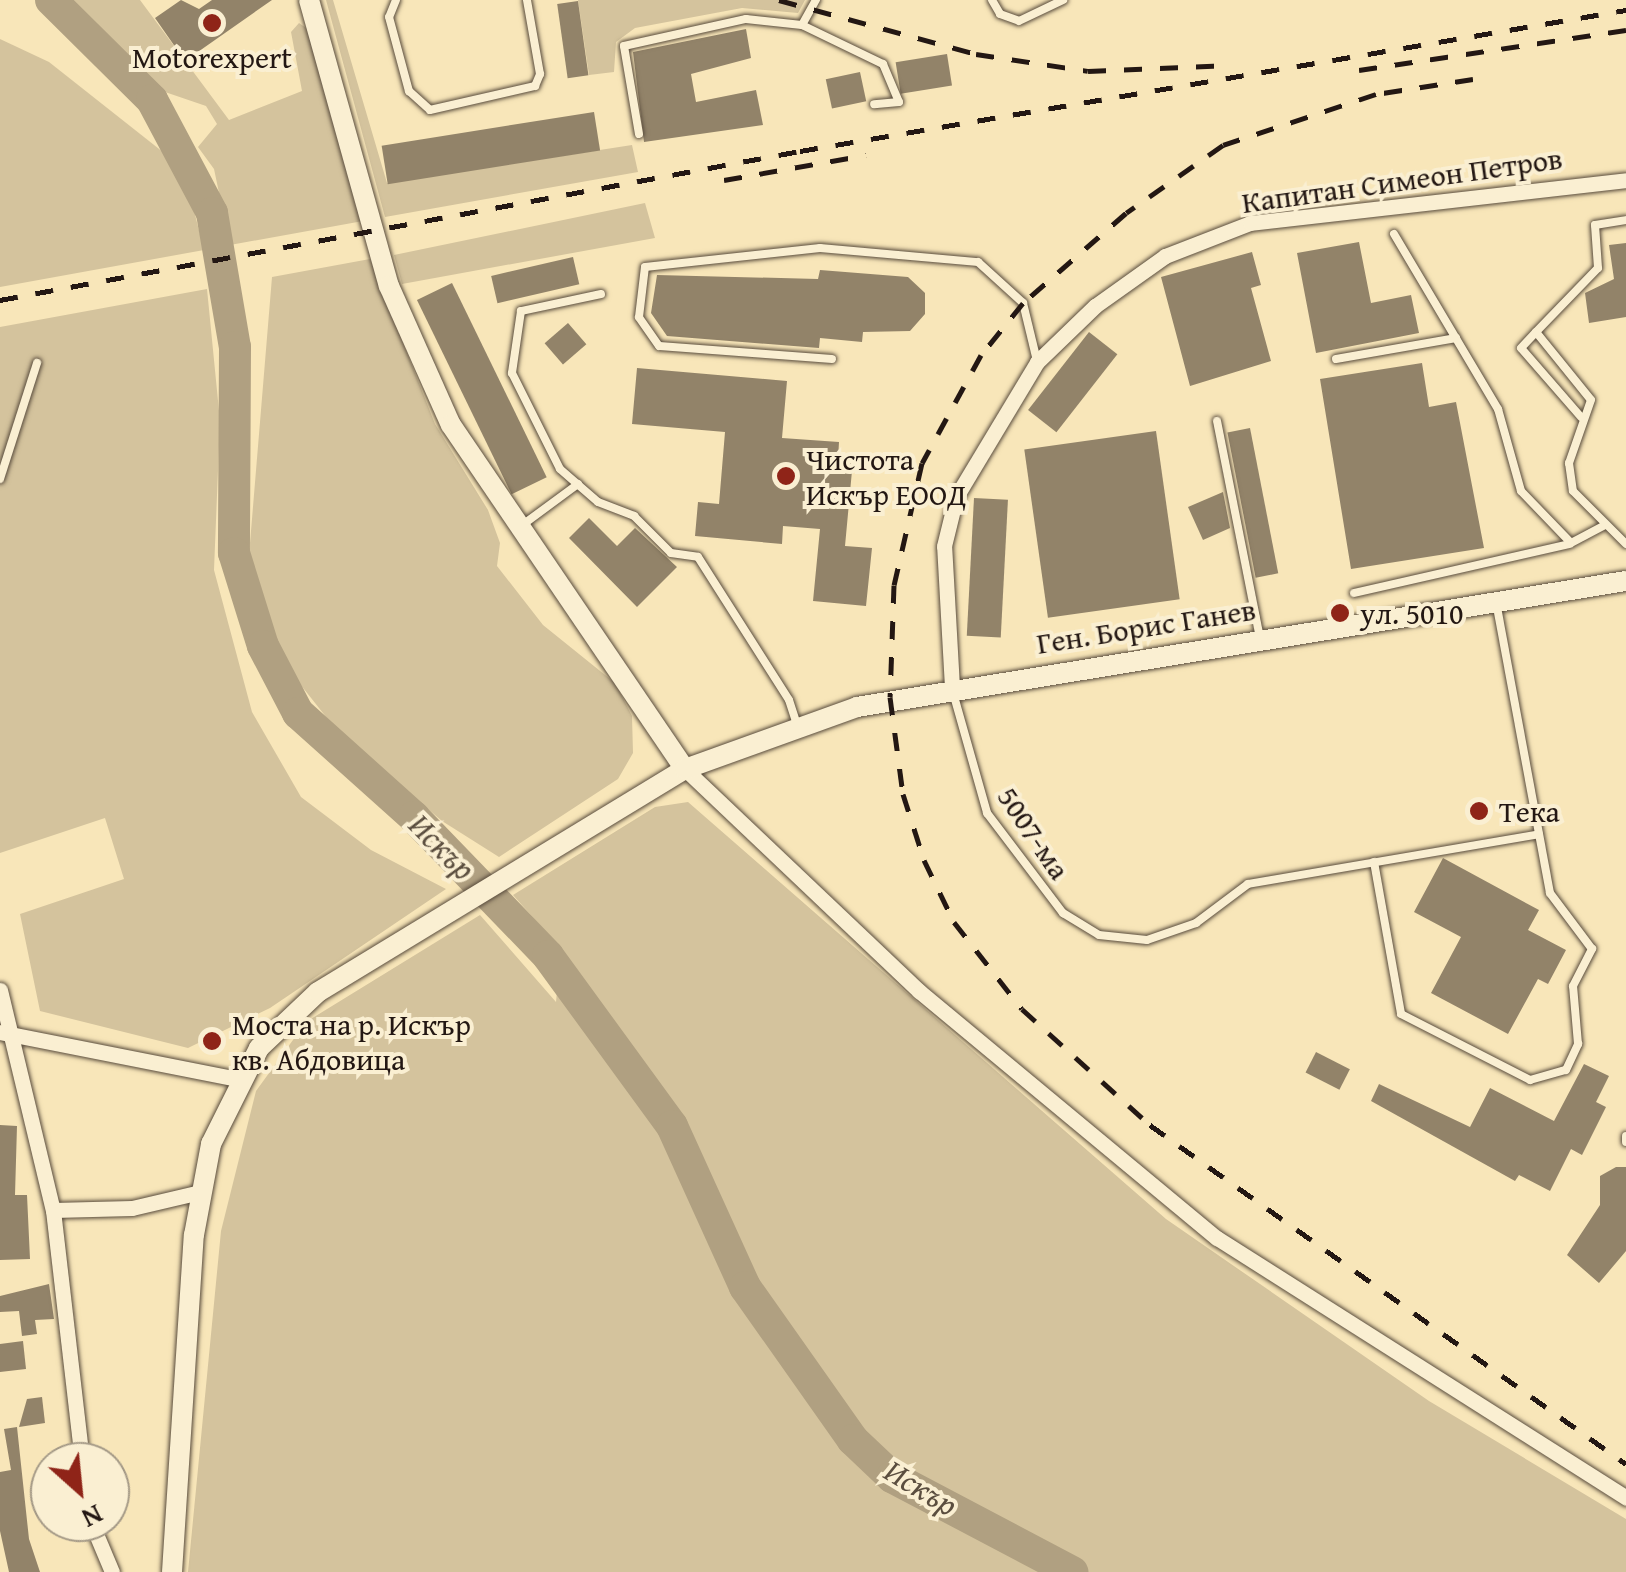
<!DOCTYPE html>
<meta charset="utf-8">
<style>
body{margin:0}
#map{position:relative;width:1626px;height:1572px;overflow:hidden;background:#f8e6b9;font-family:"Gentium Book Plus",serif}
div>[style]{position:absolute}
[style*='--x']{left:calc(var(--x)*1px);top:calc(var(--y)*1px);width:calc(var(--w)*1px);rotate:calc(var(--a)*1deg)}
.green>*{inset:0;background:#d4c39d}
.river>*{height:32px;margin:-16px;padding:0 16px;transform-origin:16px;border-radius:16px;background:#b0a081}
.building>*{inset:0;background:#928369;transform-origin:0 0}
.roads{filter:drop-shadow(0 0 2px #584b3c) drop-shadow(0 0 2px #584b3c)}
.lane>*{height:8px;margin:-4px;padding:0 4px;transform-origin:4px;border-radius:4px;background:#faefd2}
.street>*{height:15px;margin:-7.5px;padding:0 7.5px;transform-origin:7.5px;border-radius:7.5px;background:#faefd2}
.secondary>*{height:20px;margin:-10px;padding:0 10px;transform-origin:10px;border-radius:10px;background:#faefd2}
.rail>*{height:5px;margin-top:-2.5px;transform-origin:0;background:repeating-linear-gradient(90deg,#231713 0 18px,transparent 0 36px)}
.dots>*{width:28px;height:28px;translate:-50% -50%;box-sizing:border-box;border:5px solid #faefd2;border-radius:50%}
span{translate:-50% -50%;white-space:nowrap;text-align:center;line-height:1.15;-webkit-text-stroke:8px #faefd2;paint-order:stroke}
.poi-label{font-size:30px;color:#231713}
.left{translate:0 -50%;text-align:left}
.street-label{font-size:30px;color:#231713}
.water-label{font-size:32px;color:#5b4e3f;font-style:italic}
.north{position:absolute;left:30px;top:1442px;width:100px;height:100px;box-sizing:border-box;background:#faefd2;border:2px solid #a49986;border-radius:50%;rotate:153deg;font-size:28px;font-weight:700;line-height:40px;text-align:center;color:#231713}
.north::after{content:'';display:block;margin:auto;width:35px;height:45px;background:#8f2418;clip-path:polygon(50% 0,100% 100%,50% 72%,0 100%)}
</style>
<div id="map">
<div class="green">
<i style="clip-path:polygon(67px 0,140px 0,229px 120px,302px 91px,291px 32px,299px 23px,309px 30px,363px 221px,230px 245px,214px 169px,198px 147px,217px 124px,206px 106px,165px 92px)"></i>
<i style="clip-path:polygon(326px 0,333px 0,387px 183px,632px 145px,638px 172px,385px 217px)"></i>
<i style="clip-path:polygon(578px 0,805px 0,798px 13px,742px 8px,635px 28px,616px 42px,614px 72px,589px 75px)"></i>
<i style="clip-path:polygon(0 39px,49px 62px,168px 156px,188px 187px,204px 250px,0 287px)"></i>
<i style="clip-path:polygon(645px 203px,655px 238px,402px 284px,394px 255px)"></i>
<i style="clip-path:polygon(370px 259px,435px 424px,488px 510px,500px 543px,497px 566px,543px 625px,615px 683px,632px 716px,633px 753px,618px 779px,499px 857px,442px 821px,338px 732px,281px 660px,249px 555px,272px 277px)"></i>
<i style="clip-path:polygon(207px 289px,220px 421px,214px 570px,252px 712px,301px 797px,371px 850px,446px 889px,270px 1008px,188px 1048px,40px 1011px,20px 914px,124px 879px,105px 818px,0 853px,0 327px)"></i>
<i style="clip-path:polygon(688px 802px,1166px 1219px,1429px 1401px,1626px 1519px,1626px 1572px,188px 1572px,221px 1231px,256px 1091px,306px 1022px,480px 915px,556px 1002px,561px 949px,513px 895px,655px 807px)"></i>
</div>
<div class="river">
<i style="--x:51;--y:0;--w:142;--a:44.7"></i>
<i style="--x:152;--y:100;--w:128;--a:62"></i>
<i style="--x:212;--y:213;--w:136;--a:80.3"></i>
<i style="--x:235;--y:347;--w:206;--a:90.3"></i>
<i style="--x:234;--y:553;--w:97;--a:72.7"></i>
<i style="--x:263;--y:646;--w:76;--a:62.4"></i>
<i style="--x:298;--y:713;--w:156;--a:41.9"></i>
<i style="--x:414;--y:817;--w:193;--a:46"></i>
<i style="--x:548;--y:956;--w:210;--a:53.9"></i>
<i style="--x:672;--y:1126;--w:177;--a:65.6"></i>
<i style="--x:745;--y:1287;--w:187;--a:54.8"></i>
<i style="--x:853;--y:1440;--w:54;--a:43.5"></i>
<i style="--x:892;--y:1477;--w:204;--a:27.8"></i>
</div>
<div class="building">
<i style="clip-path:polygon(181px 0,199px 9px,212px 0,272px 0,185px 61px,155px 18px)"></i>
<i style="left:578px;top:1px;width:75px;height:21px;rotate:82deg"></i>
<i style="clip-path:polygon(746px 29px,751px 58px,691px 74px,696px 102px,756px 90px,763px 125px,644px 142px,633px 52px)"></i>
<i style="left:947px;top:54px;width:32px;height:52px;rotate:81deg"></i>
<i style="left:860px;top:72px;width:30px;height:35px;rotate:78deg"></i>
<i style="left:594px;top:112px;width:39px;height:215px;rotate:81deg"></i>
<i style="clip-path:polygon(1359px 242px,1371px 303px,1411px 295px,1419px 333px,1316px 353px,1297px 253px)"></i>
<i style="clip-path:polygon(1626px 243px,1626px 317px,1589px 323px,1585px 293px,1614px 279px,1609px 245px)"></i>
<i style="clip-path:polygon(1252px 252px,1261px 285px,1251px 288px,1271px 361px,1190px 386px,1161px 277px)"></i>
<i style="left:573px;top:257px;width:28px;height:84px;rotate:77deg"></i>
<i style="clip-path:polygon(820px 270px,908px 277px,925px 293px,925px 314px,910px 331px,863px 332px,862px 342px,820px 338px,819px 348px,667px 336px,651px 313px,657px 275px,818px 279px)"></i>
<i style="left:452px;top:283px;width:216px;height:39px;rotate:64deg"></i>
<i style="left:568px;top:323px;width:28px;height:31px;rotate:49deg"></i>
<i style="left:1089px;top:332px;width:36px;height:99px;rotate:38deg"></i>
<i style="clip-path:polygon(1422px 363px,1429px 407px,1456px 402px,1484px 548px,1351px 569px,1320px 379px)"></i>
<i style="clip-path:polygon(637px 368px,787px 381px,782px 438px,839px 442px,838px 459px,853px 460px,845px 546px,872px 548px,866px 606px,813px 601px,820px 529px,783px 526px,782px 544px,695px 536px,698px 502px,719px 504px,725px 432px,632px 424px)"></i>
<i style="left:1250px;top:428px;width:148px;height:23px;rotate:79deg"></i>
<i style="left:1156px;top:431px;width:170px;height:133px;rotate:82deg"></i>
<i style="clip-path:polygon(1223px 492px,1230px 528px,1203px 540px,1188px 507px)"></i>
<i style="left:974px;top:498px;width:34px;height:138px;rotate:3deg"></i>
<i style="clip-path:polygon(589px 518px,617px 546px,635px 528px,677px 567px,637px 607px,569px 538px)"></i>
<i style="clip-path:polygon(1443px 858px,1539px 910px,1528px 930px,1566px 950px,1548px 984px,1538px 979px,1508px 1034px,1431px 993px,1461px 937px,1414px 912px)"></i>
<i style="left:1316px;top:1052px;width:38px;height:23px;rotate:27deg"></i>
<i style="clip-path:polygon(1584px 1064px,1609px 1076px,1596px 1102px,1606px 1107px,1582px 1155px,1571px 1149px,1550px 1191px,1519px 1175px,1515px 1181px,1371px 1101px,1379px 1084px,1470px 1127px,1490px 1088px,1554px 1121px)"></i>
<i style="clip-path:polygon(0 1125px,17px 1126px,15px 1195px,27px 1195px,30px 1259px,0 1260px)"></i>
<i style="clip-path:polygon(1616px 1167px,1626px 1167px,1626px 1251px,1599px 1283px,1567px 1255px,1600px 1205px,1600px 1176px)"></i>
<i style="clip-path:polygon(49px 1284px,54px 1319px,35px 1320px,37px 1334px,22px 1336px,19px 1311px,0 1312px,0 1296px)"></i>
<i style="clip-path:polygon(23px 1341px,26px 1369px,0 1372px,0 1344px)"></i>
<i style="clip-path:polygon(42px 1397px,45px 1423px,19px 1427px,27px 1399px)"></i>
<i style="clip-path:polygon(17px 1427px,29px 1539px,40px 1572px,9px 1572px,0 1531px,0 1472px,11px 1470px,4px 1429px)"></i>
</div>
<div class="roads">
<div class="lane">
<i style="--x:396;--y:0;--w:18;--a:112"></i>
<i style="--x:389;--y:17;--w:77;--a:74.9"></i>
<i style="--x:409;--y:91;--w:28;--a:42"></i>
<i style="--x:430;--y:110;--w:108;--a:-12.9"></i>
<i style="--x:535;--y:86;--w:13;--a:-67"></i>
<i style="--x:540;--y:74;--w:75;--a:-100"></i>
<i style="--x:992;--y:0;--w:16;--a:60"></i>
<i style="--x:1000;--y:14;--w:20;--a:20"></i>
<i style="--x:1019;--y:21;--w:49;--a:-25.5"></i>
<i style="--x:802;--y:25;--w:29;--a:-61"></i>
<i style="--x:639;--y:134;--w:89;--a:-99.7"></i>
<i style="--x:624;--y:46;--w:125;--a:-12.5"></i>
<i style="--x:746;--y:19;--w:56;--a:6.1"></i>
<i style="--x:802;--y:25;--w:90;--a:25.7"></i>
<i style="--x:883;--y:64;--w:41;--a:67.2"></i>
<i style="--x:899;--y:102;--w:25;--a:175"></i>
<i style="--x:1394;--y:234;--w:204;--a:59.3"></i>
<i style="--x:1498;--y:409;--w:85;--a:74.3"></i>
<i style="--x:1521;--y:491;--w:72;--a:46.1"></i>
<i style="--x:1571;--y:543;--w:38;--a:-28"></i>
<i style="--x:601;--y:294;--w:82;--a:168"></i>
<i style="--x:521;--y:311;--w:63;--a:98.3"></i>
<i style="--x:512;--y:373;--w:107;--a:63.4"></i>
<i style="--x:560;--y:469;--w:50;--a:41"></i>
<i style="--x:598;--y:502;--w:39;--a:21"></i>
<i style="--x:634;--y:516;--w:52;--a:45"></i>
<i style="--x:671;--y:553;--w:27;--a:8"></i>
<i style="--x:698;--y:557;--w:169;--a:57.5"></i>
<i style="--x:789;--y:700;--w:28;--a:72"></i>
<i style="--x:1536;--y:332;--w:89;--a:-45.9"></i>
<i style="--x:1598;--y:268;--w:43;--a:-94"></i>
<i style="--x:1595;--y:225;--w:31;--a:-9"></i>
<i style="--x:832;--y:359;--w:173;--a:-175.7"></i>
<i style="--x:659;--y:346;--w:35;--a:-125"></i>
<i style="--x:639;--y:317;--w:50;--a:-83.2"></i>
<i style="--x:645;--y:267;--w:176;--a:-6.2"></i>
<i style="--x:820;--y:248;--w:159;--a:5.1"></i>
<i style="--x:978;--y:262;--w:61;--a:42.3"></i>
<i style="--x:1023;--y:303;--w:60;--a:76.4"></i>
<i style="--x:1336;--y:359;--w:122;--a:-9.9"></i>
<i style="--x:1581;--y:417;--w:91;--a:-131"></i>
<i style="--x:1521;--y:348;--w:22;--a:-47"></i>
<i style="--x:1536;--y:332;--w:87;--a:51"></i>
<i style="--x:1591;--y:400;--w:67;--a:109.2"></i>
<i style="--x:1569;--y:463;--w:28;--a:82"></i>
<i style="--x:1573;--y:491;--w:75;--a:45"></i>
<i style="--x:1217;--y:421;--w:222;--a:78.8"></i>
<i style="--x:0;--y:479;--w:122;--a:-72.3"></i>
<i style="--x:521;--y:526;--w:71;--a:-36.4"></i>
<i style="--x:1354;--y:593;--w:221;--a:-12.8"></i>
<i style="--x:954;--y:696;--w:122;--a:74.2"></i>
<i style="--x:987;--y:813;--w:126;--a:52.8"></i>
<i style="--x:1063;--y:913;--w:42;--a:31.4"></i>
<i style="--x:1099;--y:935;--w:48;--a:5.9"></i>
<i style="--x:1147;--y:940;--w:52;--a:-19.1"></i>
<i style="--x:1196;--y:923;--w:65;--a:-36.9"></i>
<i style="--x:1248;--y:884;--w:295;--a:-9.7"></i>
<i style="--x:1374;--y:862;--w:154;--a:79.9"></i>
<i style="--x:1401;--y:1014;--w:145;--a:27.1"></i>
<i style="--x:1530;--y:1080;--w:37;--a:-16"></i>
<i style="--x:1566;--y:1070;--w:29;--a:-65"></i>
<i style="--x:1578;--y:1044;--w:58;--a:-94.9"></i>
<i style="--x:1573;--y:986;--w:42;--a:-62.8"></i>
<i style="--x:1592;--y:949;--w:70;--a:-126.9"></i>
<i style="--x:1550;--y:893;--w:295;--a:-100.5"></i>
<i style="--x:1626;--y:1136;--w:6;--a:90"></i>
</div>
<div class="street">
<i style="--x:952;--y:687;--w:141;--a:-93.2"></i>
<i style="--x:944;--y:546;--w:50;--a:-76.2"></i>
<i style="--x:956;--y:497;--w:157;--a:-59"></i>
<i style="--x:1037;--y:362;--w:81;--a:-44"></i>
<i style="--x:1095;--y:306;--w:86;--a:-35.5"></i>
<i style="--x:1165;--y:256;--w:91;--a:-21.2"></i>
<i style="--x:1250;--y:223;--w:378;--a:-6.5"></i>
<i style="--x:685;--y:769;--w:323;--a:43.5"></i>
<i style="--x:919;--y:991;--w:387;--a:39.7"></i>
<i style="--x:1217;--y:1238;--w:485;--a:32.4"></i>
<i style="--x:0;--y:990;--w:226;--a:76.5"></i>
<i style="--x:53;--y:1210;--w:254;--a:83.4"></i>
<i style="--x:0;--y:1032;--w:243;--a:11.2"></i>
<i style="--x:53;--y:1210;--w:79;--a:-1.5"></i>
<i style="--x:132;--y:1208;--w:70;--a:-13.2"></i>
<i style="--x:91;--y:1522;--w:54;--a:67.2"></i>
</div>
<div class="secondary">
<i style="--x:309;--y:0;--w:297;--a:74.4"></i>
<i style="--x:389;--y:286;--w:152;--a:66"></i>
<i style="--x:451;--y:425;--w:416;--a:55.8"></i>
<i style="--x:172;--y:1572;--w:338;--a:-86.3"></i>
<i style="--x:194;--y:1235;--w:93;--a:-79.4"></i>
<i style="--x:211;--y:1144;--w:107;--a:-63.4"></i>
<i style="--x:259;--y:1048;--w:81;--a:-43.5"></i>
<i style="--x:318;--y:992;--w:429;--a:-31.3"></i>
<i style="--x:685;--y:769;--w:183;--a:-19.8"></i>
<i style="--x:857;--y:707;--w:779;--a:-9.31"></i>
</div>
</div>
<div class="rail">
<i style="--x:779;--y:0;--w:204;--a:15.3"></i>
<i style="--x:976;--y:54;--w:113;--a:8.6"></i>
<i style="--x:1088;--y:71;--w:143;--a:-2.4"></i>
<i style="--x:1359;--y:70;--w:270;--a:-8.5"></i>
<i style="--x:1473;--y:79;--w:98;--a:171.2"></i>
<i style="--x:1376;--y:94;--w:161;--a:161.6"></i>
<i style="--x:1223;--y:145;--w:118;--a:145"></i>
<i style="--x:1126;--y:213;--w:137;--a:138.9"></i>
<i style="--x:1023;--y:303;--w:67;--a:128.9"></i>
<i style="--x:981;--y:355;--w:123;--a:118.6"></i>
<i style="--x:922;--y:463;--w:125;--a:102.9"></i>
<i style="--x:894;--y:585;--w:112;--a:92"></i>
<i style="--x:890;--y:697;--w:98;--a:82.4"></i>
<i style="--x:903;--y:794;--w:69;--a:72.3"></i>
<i style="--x:924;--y:860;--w:69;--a:64.2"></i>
<i style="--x:954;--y:922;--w:110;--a:52"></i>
<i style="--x:1022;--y:1009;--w:173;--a:42.2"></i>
<i style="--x:1150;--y:1125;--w:584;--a:35.46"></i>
<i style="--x:724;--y:180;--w:144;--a:-10"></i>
<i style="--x:0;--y:300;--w:814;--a:-10.55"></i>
<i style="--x:800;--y:151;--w:838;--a:-9.69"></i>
</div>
<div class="dots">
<i style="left:212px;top:23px;background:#8f2418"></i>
<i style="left:786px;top:476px;background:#8f2418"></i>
<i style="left:1340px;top:613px;background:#8f2418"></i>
<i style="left:1479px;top:811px;background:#8f2418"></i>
<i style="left:212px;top:1041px;background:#8f2418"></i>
</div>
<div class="poi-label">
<span style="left:212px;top:57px">Motorexpert</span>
<span class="left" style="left:806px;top:476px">Чистота<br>Искър ЕООД</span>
<span class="left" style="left:1360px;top:613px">ул. 5010</span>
<span class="left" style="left:1499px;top:811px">Тека</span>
<span class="left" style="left:232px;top:1041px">Моста на р. Искър<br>кв. Абдовица</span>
</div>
<div class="street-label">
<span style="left:1402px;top:180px;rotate:-8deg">Капитан Симеон Петров</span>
<span style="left:1146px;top:626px;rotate:-9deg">Ген. Борис Ганев</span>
<span style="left:1034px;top:833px;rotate:56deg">5007-ма</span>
</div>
<div class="water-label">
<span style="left:442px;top:847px;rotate:45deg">Искър</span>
<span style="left:921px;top:1488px;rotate:31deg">Искър</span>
</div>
<div class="north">N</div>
</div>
